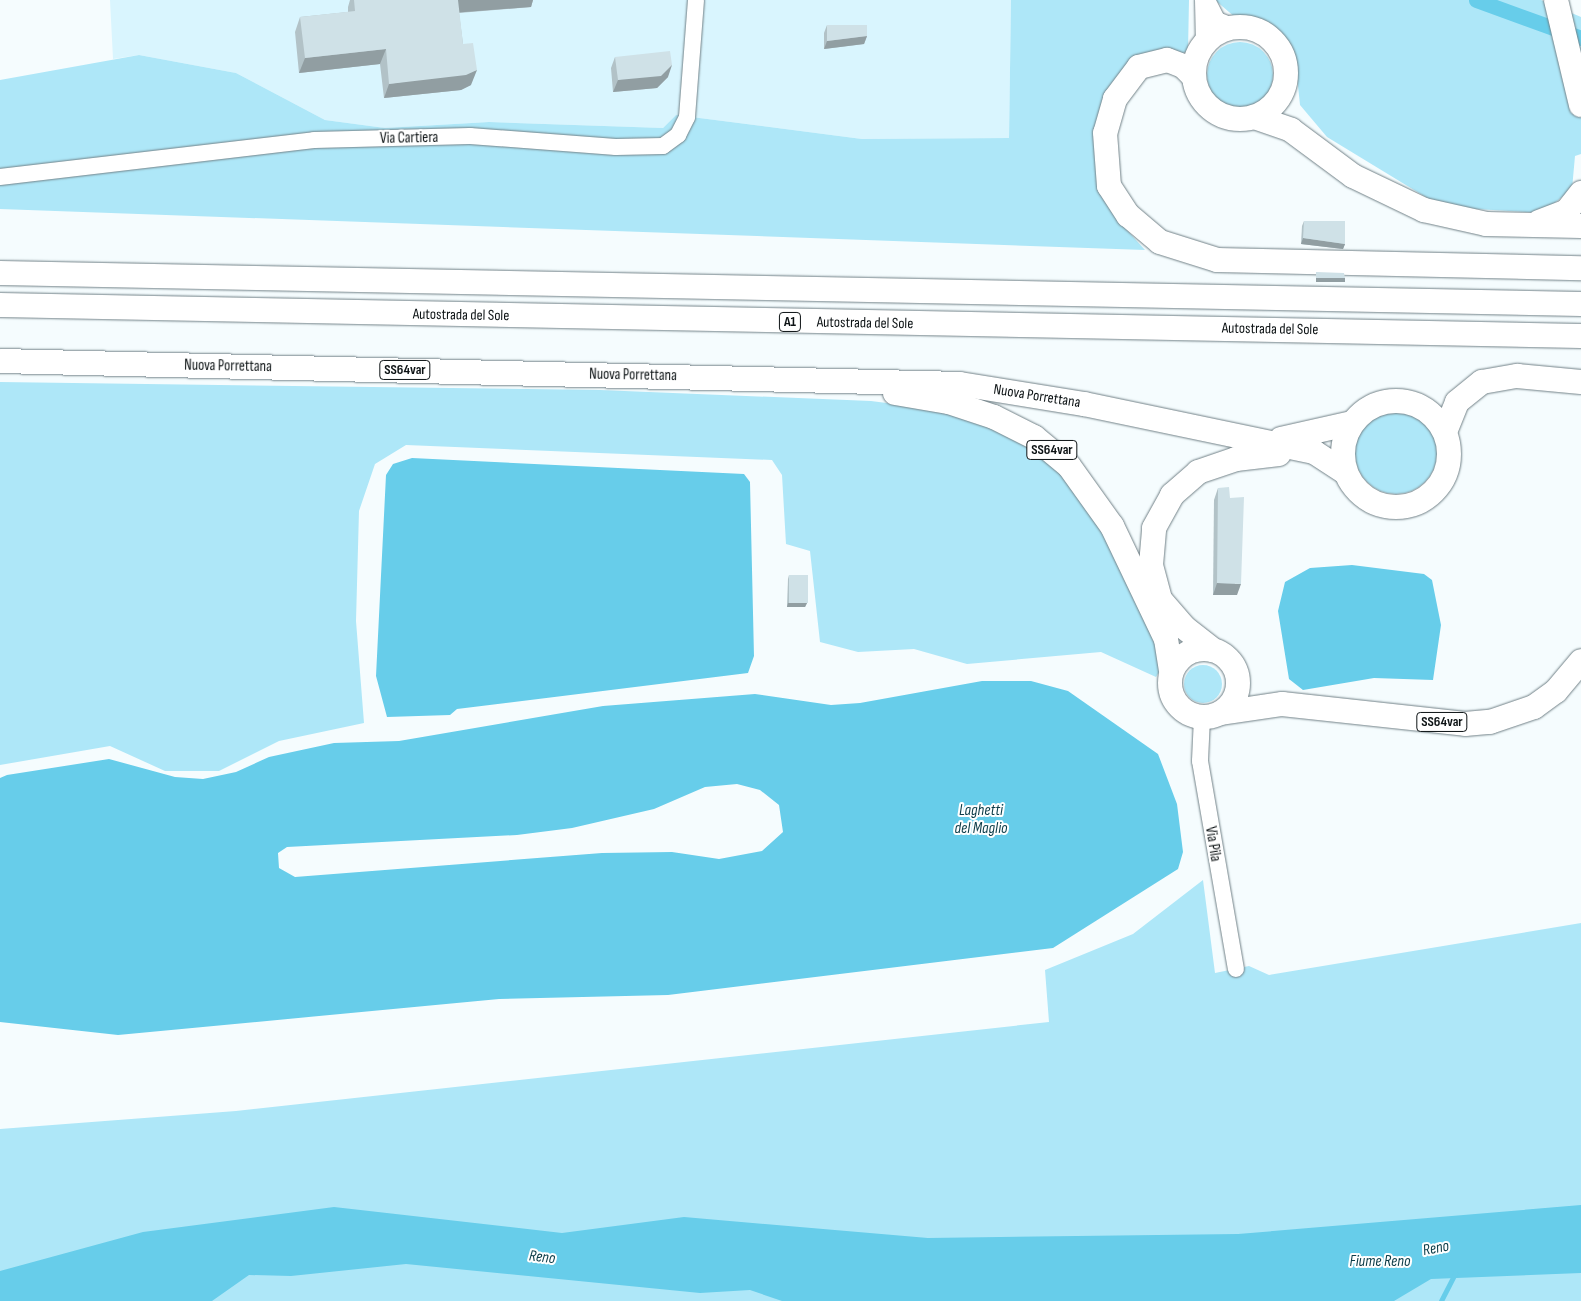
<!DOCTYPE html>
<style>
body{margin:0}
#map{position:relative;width:1581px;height:1301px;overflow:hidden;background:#f5fcfe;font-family:"Sofia Sans Condensed",sans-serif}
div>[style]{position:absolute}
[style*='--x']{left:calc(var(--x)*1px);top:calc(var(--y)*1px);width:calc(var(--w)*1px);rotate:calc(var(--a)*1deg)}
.built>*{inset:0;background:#d9f5fe}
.green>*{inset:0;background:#aee7f8}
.round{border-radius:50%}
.water>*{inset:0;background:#67cdea}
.stream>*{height:4.5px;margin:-2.25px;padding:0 2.25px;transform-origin:2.25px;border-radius:2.25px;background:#67cdea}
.canal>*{height:15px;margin:-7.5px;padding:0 7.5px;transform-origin:7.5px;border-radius:7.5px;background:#67cdea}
.roads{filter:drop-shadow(0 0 1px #718187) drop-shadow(0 0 1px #718187)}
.minor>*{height:16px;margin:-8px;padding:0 8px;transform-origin:8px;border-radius:8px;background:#fff}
.highway>*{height:24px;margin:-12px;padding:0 12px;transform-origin:12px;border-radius:12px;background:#fff}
.highway>.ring{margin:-12px;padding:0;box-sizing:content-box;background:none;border:24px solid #fff;border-radius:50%}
.wall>*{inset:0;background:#b2c2c7}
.shaded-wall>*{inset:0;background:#919ea2;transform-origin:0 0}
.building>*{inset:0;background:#cfe1e7;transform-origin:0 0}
span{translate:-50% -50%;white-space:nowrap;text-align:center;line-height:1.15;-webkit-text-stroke:4px #fff;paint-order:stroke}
.shield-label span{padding:1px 4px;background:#fff;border:1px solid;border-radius:4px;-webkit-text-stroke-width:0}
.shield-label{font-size:14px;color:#0c1214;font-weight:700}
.street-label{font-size:15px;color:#0c1214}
.water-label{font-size:16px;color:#0c3c48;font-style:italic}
</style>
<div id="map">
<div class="built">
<i style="clip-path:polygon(110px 0,1011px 0,1009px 138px,862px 139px,676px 115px,663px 128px,489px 122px,385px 128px,325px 120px,236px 73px,139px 55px,113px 59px)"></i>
</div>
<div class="green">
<i style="clip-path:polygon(1011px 0,1189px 0,1188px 51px,1117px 79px,1099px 181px,1116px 218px,1145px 250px,0 209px,0 80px,139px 55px,236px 73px,325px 120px,385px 128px,489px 122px,663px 128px,676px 115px,862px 139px,1009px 138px)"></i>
<i style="clip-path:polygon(1215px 0,1541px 0,1581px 17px,1581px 154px,1575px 156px,1572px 189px,1542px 213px,1442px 207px,1327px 137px,1300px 105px,1295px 57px,1283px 37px,1266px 25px,1236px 18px)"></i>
<i class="round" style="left:1207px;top:42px;width:66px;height:66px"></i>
<i style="clip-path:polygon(0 382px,600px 390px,871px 401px,949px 411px,1014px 437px,1064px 475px,1102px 524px,1154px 634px,1159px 672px,1156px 677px,1101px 652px,967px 664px,914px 649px,858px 652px,820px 642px,810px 551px,786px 544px,782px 475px,772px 460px,406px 445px,375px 464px,359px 511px,356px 621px,364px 723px,279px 741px,219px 771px,165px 771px,110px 746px,0 765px)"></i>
<i class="round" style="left:1355px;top:412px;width:82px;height:82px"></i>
<i class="round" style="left:1184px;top:665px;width:38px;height:38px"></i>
<i style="clip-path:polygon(1203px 880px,1215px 973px,1249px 966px,1269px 975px,1581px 923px,1581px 1301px,0 1301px,0 1129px,236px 1111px,1049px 1022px,1045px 970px,1133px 934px)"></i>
</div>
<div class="water">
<i style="clip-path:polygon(412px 458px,744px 474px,750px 482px,754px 656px,748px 673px,457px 709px,450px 715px,387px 717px,376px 676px,386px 475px,393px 464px)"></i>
<i style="clip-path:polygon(1352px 565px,1424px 574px,1432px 580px,1441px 625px,1433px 680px,1374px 678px,1303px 690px,1289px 679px,1278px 611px,1285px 582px,1310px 568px)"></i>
<i style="clip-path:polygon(evenodd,982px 681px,1031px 681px,1068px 691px,1158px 754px,1177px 804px,1183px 852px,1178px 869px,1053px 948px,668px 995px,499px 999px,118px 1035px,0 1022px,0 778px,7px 775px,109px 759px,175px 777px,203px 779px,236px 772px,269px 757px,334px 743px,399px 741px,603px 706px,755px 694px,831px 705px,860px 703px,982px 681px,737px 784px,760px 790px,779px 805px,783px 832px,762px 851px,719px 859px,672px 852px,602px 853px,295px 877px,279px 868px,278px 853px,287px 847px,517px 835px,572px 828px,654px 809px,705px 787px,737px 784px)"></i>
<i style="clip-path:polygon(1581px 1205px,1581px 1273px,1431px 1279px,1394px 1301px,782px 1301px,750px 1290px,700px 1293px,406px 1264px,291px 1276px,249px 1275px,212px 1301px,0 1301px,0 1271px,143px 1232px,334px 1207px,562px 1233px,684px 1217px,928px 1238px,1238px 1234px)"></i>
</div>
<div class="stream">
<i style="--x:1441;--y:1301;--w:31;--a:-63"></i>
</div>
<div class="canal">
<i style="--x:1476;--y:0;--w:112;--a:19.9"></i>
</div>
<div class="roads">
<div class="minor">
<i style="--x:1203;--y:0;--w:44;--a:88.7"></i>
<i style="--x:1207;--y:0;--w:22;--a:63"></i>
<i style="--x:1217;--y:20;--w:18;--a:22"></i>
<i style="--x:0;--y:177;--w:316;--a:-6.7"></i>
<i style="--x:314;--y:140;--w:156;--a:-1.5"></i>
<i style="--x:470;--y:136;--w:146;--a:4.3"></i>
<i style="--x:616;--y:147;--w:47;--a:-1.2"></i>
<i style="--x:663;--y:146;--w:19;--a:-36"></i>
<i style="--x:678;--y:135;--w:20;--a:-63"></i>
<i style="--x:687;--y:117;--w:117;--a:-85.6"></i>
<i style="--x:1202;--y:718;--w:43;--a:92.7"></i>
<i style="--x:1200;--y:761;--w:211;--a:80.2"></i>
</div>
<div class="highway">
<i style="--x:1556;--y:0;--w:108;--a:76.6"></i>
<i class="ring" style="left:1194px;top:27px;width:68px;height:68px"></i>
<i style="--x:1193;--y:76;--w:14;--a:-135"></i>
<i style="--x:1183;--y:66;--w:17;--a:-159"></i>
<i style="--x:1167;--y:60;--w:29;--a:166"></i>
<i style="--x:1139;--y:67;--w:40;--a:127"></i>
<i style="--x:1115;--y:99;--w:35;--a:106"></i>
<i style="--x:1105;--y:133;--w:53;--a:85.7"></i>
<i style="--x:1109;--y:186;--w:35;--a:57"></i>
<i style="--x:1128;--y:215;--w:42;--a:40.2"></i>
<i style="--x:1160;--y:242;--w:60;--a:17.5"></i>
<i style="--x:1217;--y:260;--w:364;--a:1.3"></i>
<i style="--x:1254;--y:117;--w:39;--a:19"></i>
<i style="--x:1291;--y:130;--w:77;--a:36.6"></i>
<i style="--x:1353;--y:176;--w:79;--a:25.6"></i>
<i style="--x:1424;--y:210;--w:64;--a:12.7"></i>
<i style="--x:1486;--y:224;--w:95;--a:1.2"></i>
<i style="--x:1539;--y:222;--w:30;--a:-21"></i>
<i style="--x:1567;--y:211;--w:23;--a:-52"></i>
<i style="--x:0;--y:273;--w:1581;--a:1.12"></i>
<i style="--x:0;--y:305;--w:1581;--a:1.12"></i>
<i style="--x:0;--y:361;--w:960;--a:1.37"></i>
<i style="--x:960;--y:384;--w:126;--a:9.2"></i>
<i style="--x:1084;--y:404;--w:235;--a:11.8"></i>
<i style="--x:1314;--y:452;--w:38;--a:33"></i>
<i style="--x:895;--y:393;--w:55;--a:9.5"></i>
<i style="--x:949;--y:402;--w:47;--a:18.4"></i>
<i style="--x:994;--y:417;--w:45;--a:26.6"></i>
<i style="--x:1034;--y:437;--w:45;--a:39.6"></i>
<i style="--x:1069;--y:466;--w:74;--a:54.4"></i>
<i style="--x:1112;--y:526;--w:125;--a:64.5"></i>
<i style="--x:1166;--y:639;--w:33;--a:81"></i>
<i class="ring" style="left:1343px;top:401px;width:82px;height:82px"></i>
<i style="--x:1445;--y:432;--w:32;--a:-68"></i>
<i style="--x:1457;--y:402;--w:32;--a:-39"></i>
<i style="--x:1482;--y:382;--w:36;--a:-10"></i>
<i style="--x:1517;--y:376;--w:64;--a:5.4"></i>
<i style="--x:1281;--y:439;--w:73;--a:-12.7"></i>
<i class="ring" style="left:1170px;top:649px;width:44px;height:44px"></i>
<i style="--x:1213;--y:650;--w:37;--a:-142"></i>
<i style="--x:1184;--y:627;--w:37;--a:-131"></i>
<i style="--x:1160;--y:599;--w:35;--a:-105"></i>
<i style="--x:1151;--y:565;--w:37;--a:-85"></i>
<i style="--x:1154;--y:528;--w:38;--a:-61"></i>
<i style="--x:1172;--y:495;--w:35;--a:-41"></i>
<i style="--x:1198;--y:472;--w:40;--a:-18.9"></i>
<i style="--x:1236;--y:459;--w:43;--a:-6.6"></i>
<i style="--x:1221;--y:713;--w:62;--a:-8.4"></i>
<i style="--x:1282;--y:704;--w:184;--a:6.2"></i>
<i style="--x:1465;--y:724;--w:25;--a:-5"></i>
<i style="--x:1490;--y:722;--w:46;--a:-18.8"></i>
<i style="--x:1534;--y:707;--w:27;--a:-36"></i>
<i style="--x:1556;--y:691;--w:39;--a:-50"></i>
</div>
</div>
<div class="wall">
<i style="clip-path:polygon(350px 0,533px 0,531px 7px,459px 13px,463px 44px,471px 85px,461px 90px,384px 98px,380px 64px,299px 73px,295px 32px,300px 17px,348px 12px,348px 7px)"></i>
<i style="clip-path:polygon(827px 25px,867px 36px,864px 44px,824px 49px,824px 33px)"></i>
<i style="clip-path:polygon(615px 57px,668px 77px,657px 88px,613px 92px,611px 68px)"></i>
<i style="clip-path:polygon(1304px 221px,1345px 244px,1343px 249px,1301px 244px,1302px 226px)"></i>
<i style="clip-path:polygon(1218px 488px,1237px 595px,1213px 595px,1214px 500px)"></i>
<i style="clip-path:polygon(789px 575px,807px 603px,805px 607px,787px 607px,788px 579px)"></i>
</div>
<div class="shaded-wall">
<i style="clip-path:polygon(457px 0,533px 0,531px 7px,452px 13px)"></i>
<i style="clip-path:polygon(867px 36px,864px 44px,824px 49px,827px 41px)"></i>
<i style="clip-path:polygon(386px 49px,380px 64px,299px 73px,305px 58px)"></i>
<i style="clip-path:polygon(672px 65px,668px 77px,657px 88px,613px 92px,618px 80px)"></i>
<i style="clip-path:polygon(477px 70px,471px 85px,461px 90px,384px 98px,389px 84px)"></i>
<i style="clip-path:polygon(1303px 238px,1345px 244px,1343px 249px,1301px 244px)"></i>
<i style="left:1316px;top:278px;width:29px;height:4px"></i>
<i style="clip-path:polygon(1217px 583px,1241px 584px,1237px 595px,1213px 595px)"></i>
<i style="clip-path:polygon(788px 603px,807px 603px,805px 607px,787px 607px)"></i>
</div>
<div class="building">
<i style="clip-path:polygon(354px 0,458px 0,463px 44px,473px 43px,477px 70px,466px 75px,389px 84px,386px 49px,305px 58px,300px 17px,355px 11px)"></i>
<i style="clip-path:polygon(827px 25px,867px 25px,867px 36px,827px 41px)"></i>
<i style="clip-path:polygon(670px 51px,672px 65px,661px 76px,618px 80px,615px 57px)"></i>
<i style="clip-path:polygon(1304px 221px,1345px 221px,1345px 244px,1303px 238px)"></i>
<i style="clip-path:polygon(1316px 272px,1344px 273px,1345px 278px,1316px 278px)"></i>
<i style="clip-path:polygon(1229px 487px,1230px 498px,1244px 497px,1241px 584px,1217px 583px,1218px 488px)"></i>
<i style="left:789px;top:575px;width:19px;height:28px"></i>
</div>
<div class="shield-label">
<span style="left:790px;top:322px">A1</span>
<span style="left:405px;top:370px">SS64var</span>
<span style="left:1052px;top:450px">SS64var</span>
<span style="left:1442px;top:722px">SS64var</span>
</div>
<div class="street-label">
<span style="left:409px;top:138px;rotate:-1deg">Via Cartiera</span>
<span style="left:461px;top:315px;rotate:1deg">Autostrada del Sole</span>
<span style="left:865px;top:323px;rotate:1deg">Autostrada del Sole</span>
<span style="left:1270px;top:329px;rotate:1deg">Autostrada del Sole</span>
<span style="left:228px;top:366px;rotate:1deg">Nuova Porrettana</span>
<span style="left:633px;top:375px;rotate:1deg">Nuova Porrettana</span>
<span style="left:1037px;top:396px;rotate:9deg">Nuova Porrettana</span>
<span style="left:1213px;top:844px;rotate:81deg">Via Pila</span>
</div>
<div class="water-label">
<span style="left:981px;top:820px">Laghetti<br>del Maglio</span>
<span style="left:1436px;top:1249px;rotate:-11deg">Reno</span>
<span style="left:542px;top:1258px;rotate:7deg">Reno</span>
<span style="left:1380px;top:1262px">Fiume Reno</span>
</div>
</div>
